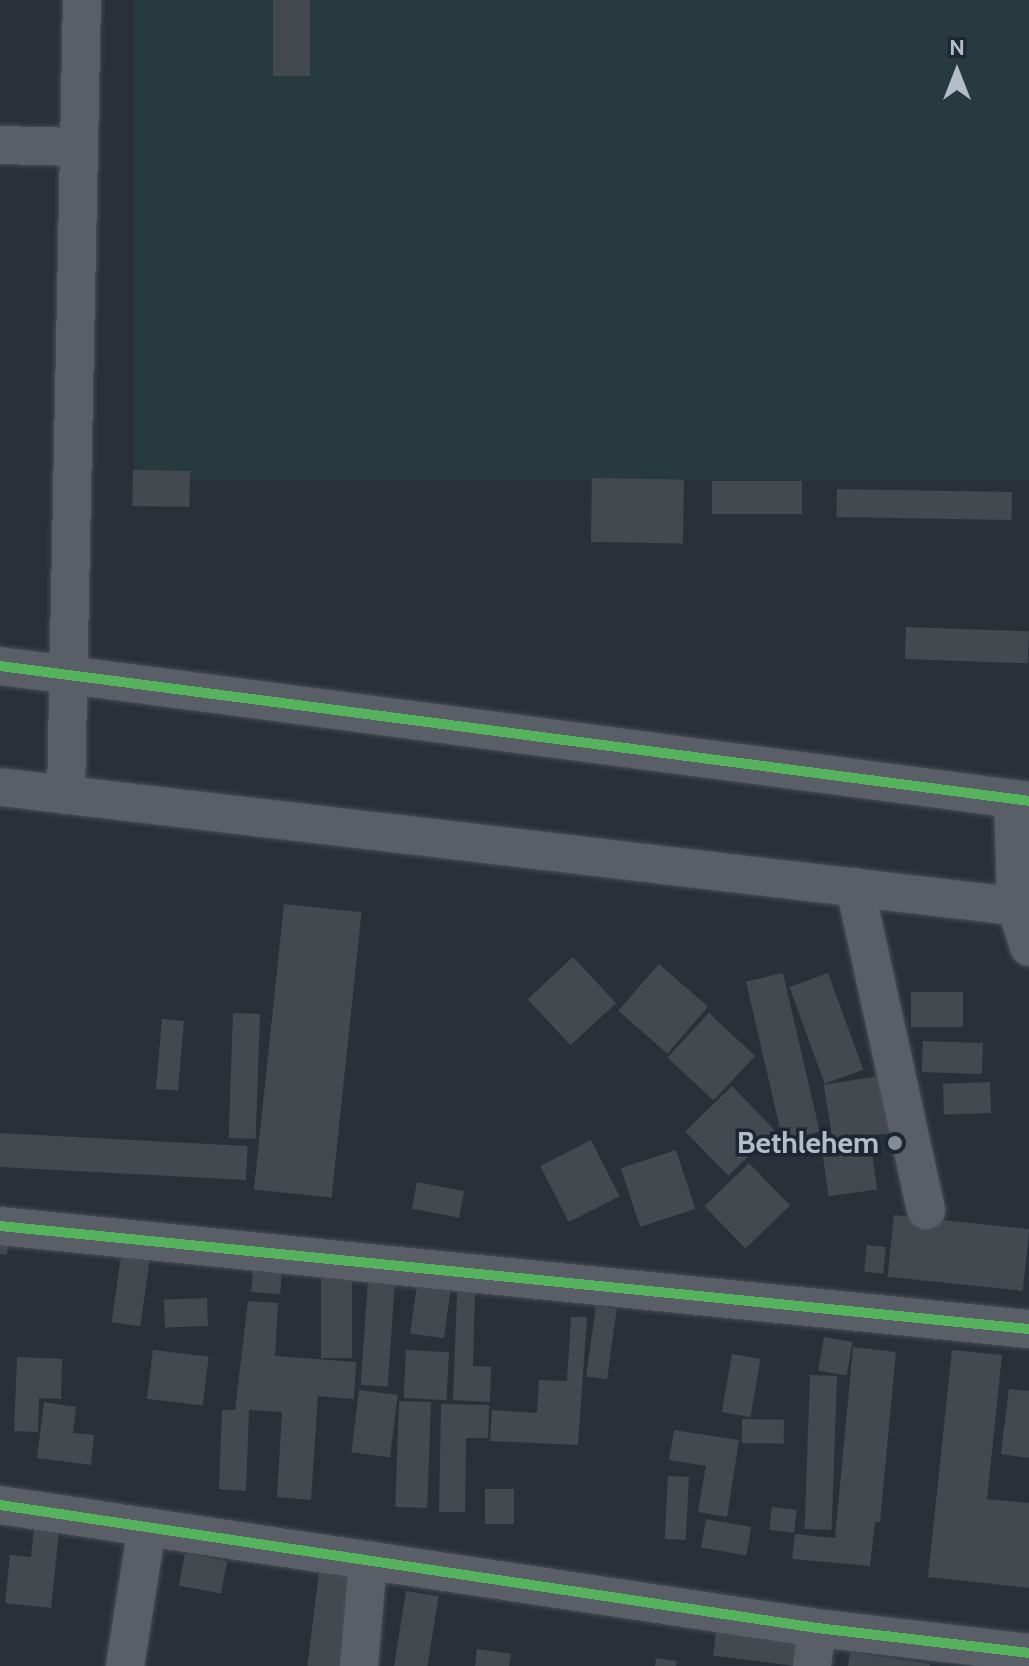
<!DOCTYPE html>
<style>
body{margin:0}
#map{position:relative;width:1029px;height:1666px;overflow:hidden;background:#2a3038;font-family:Cabin,sans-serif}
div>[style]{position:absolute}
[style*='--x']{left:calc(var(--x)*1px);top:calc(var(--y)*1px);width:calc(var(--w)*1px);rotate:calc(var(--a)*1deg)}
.green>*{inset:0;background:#273a3e;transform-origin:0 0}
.building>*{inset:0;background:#444950;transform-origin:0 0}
.roads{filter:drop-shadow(0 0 2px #484c53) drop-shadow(0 0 2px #484c53)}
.minor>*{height:38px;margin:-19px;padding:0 19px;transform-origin:19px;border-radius:19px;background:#5a5e66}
.cycleway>*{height:10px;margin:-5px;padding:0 5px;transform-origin:5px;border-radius:5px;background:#56b35d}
.dots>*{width:22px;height:22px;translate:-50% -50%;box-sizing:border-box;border:4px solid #1d2633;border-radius:50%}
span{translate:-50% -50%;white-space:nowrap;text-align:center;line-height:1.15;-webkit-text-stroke:7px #1d2633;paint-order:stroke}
.poi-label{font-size:30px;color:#b4bcc9;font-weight:700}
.right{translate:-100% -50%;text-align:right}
.north{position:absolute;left:917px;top:32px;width:80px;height:80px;-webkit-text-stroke:6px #1d2633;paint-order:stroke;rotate:0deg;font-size:22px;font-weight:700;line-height:32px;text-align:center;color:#b4bcc9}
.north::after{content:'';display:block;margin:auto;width:28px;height:36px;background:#b4bcc9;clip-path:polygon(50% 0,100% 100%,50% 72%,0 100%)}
</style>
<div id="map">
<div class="green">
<i style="left:134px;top:0;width:895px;height:480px"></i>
</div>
<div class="building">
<i style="left:273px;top:0;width:37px;height:76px"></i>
<i style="left:133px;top:470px;width:57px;height:36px;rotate:1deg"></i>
<i style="left:592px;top:478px;width:92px;height:64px;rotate:1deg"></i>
<i style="left:802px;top:481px;width:33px;height:90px;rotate:90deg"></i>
<i style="left:837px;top:489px;width:175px;height:28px;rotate:1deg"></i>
<i style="left:906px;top:627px;width:123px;height:32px;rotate:2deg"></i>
<i style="left:284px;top:904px;width:78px;height:287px;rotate:6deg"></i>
<i style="left:573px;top:957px;width:63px;height:62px;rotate:47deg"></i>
<i style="left:659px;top:964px;width:65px;height:62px;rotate:41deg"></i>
<i style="left:783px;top:973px;width:163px;height:38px;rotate:77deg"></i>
<i style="left:828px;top:973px;width:103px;height:41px;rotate:70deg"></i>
<i style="left:963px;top:992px;width:35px;height:52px;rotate:90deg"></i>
<i style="left:233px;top:1013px;width:27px;height:125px;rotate:2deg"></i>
<i style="left:709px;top:1013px;width:63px;height:61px;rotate:43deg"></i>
<i style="left:162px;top:1019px;width:22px;height:70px;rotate:5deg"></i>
<i style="left:923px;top:1041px;width:60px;height:31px;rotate:2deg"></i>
<i style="left:885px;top:1075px;width:58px;height:62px;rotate:81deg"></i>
<i style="left:990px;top:1082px;width:31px;height:47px;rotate:88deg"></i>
<i style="left:732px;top:1086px;width:62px;height:65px;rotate:46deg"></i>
<i style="left:0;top:1133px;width:248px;height:34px;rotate:3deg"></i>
<i style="left:870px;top:1139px;width:51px;height:49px;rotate:82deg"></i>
<i style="left:591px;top:1140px;width:63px;height:57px;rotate:63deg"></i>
<i style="left:676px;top:1150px;width:62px;height:58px;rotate:72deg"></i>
<i style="left:749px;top:1163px;width:59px;height:62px;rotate:46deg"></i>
<i style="left:417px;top:1182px;width:48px;height:27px;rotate:11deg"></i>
<i style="left:894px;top:1215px;width:136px;height:62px;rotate:6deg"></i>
<i style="clip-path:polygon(0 1235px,9px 1236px,7px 1255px,0 1254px)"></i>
<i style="left:867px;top:1245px;width:19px;height:27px;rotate:6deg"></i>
<i style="left:122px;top:1248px;width:29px;height:75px;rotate:8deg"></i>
<i style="left:253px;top:1267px;width:29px;height:25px;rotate:4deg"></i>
<i style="left:321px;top:1275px;width:31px;height:83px"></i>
<i style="left:368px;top:1280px;width:27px;height:105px;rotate:4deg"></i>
<i style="left:417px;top:1285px;width:34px;height:49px;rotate:8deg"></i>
<i style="clip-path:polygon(457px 1291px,475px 1292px,473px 1366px,491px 1367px,490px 1402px,453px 1400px)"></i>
<i style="left:207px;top:1298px;width:28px;height:43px;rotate:88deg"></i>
<i style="clip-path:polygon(248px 1301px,278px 1303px,275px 1356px,356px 1362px,354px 1399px,318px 1396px,311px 1500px,277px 1497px,282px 1412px,249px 1410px,246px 1491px,219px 1489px,222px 1410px,235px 1410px)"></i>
<i style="left:596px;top:1306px;width:21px;height:71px;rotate:8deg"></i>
<i style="clip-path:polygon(571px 1317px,587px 1317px,578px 1445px,490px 1441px,492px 1410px,537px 1413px,539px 1380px,567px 1381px)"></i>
<i style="left:824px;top:1337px;width:29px;height:34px;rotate:10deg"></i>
<i style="clip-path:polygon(853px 1347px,896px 1352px,880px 1522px,875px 1522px,870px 1566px,792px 1559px,795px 1534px,835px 1538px)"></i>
<i style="left:153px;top:1350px;width:56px;height:49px;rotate:7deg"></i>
<i style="left:406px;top:1350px;width:43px;height:48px;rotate:3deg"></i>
<i style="clip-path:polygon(952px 1350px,1002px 1355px,987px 1499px,1029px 1503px,1029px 1588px,928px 1577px)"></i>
<i style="left:732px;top:1354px;width:29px;height:59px;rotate:10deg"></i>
<i style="clip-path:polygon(17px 1357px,62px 1359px,61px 1399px,39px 1398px,38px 1432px,14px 1431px)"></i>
<i style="left:810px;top:1375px;width:27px;height:154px;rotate:2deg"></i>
<i style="clip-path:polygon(1009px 1389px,1029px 1391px,1029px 1458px,1001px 1454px)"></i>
<i style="left:359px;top:1390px;width:39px;height:63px;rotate:7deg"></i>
<i style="left:399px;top:1401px;width:32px;height:106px;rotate:2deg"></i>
<i style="clip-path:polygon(44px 1402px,76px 1407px,73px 1433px,94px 1435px,91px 1465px,37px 1458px)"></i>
<i style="clip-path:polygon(441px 1404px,489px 1405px,488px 1438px,466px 1438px,465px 1512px,439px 1512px)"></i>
<i style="left:742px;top:1419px;width:42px;height:24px;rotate:1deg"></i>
<i style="clip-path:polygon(674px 1430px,739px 1440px,727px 1517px,698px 1512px,706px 1466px,669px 1460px)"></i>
<i style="left:668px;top:1476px;width:21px;height:63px;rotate:3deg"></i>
<i style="left:514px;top:1489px;width:35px;height:29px;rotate:90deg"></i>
<i style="left:772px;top:1507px;width:25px;height:23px;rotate:7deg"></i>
<i style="left:706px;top:1519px;width:46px;height:29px;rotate:10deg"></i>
<i style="clip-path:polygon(34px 1529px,59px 1532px,51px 1608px,5px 1603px,10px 1555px,31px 1557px)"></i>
<i style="left:185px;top:1553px;width:43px;height:33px;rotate:11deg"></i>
<i style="left:319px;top:1572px;width:34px;height:95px;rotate:7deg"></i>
<i style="left:406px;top:1591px;width:33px;height:76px;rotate:9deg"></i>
<i style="left:716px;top:1632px;width:81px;height:24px;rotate:7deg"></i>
<i style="clip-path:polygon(477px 1649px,511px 1654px,509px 1666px,475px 1666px)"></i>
<i style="clip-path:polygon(850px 1652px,930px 1664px,930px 1666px,848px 1666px)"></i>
<i style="clip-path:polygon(656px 1658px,677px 1661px,676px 1666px,655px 1666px)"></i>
</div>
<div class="roads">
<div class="minor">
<i style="--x:0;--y:145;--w:79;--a:1.5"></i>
<i style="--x:0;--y:666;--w:1038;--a:7.47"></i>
<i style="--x:0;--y:787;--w:1036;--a:6.71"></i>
<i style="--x:66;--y:795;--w:795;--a:-88.85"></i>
<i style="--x:1013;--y:799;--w:107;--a:88.4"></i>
<i style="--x:1016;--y:906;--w:43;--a:72.4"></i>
<i style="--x:855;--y:887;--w:331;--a:77.6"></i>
<i style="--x:0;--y:1226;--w:1034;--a:5.72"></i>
<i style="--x:0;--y:1505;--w:826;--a:8.56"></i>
<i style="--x:817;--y:1628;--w:213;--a:6.7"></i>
<i style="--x:125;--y:1666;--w:141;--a:-81"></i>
<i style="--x:359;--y:1666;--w:106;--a:-85.1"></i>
<i style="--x:812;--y:1666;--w:38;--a:-83"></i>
</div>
</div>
<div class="cycleway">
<i style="--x:0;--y:666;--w:1038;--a:7.47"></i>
<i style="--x:0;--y:1226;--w:1034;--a:5.72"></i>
<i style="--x:0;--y:1505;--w:826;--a:8.56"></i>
<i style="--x:817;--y:1628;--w:213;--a:6.7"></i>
</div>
<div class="dots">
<i style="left:895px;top:1143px;background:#848b96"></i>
</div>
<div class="poi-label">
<span class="right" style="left:879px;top:1143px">Bethlehem</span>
</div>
<div class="north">N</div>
</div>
